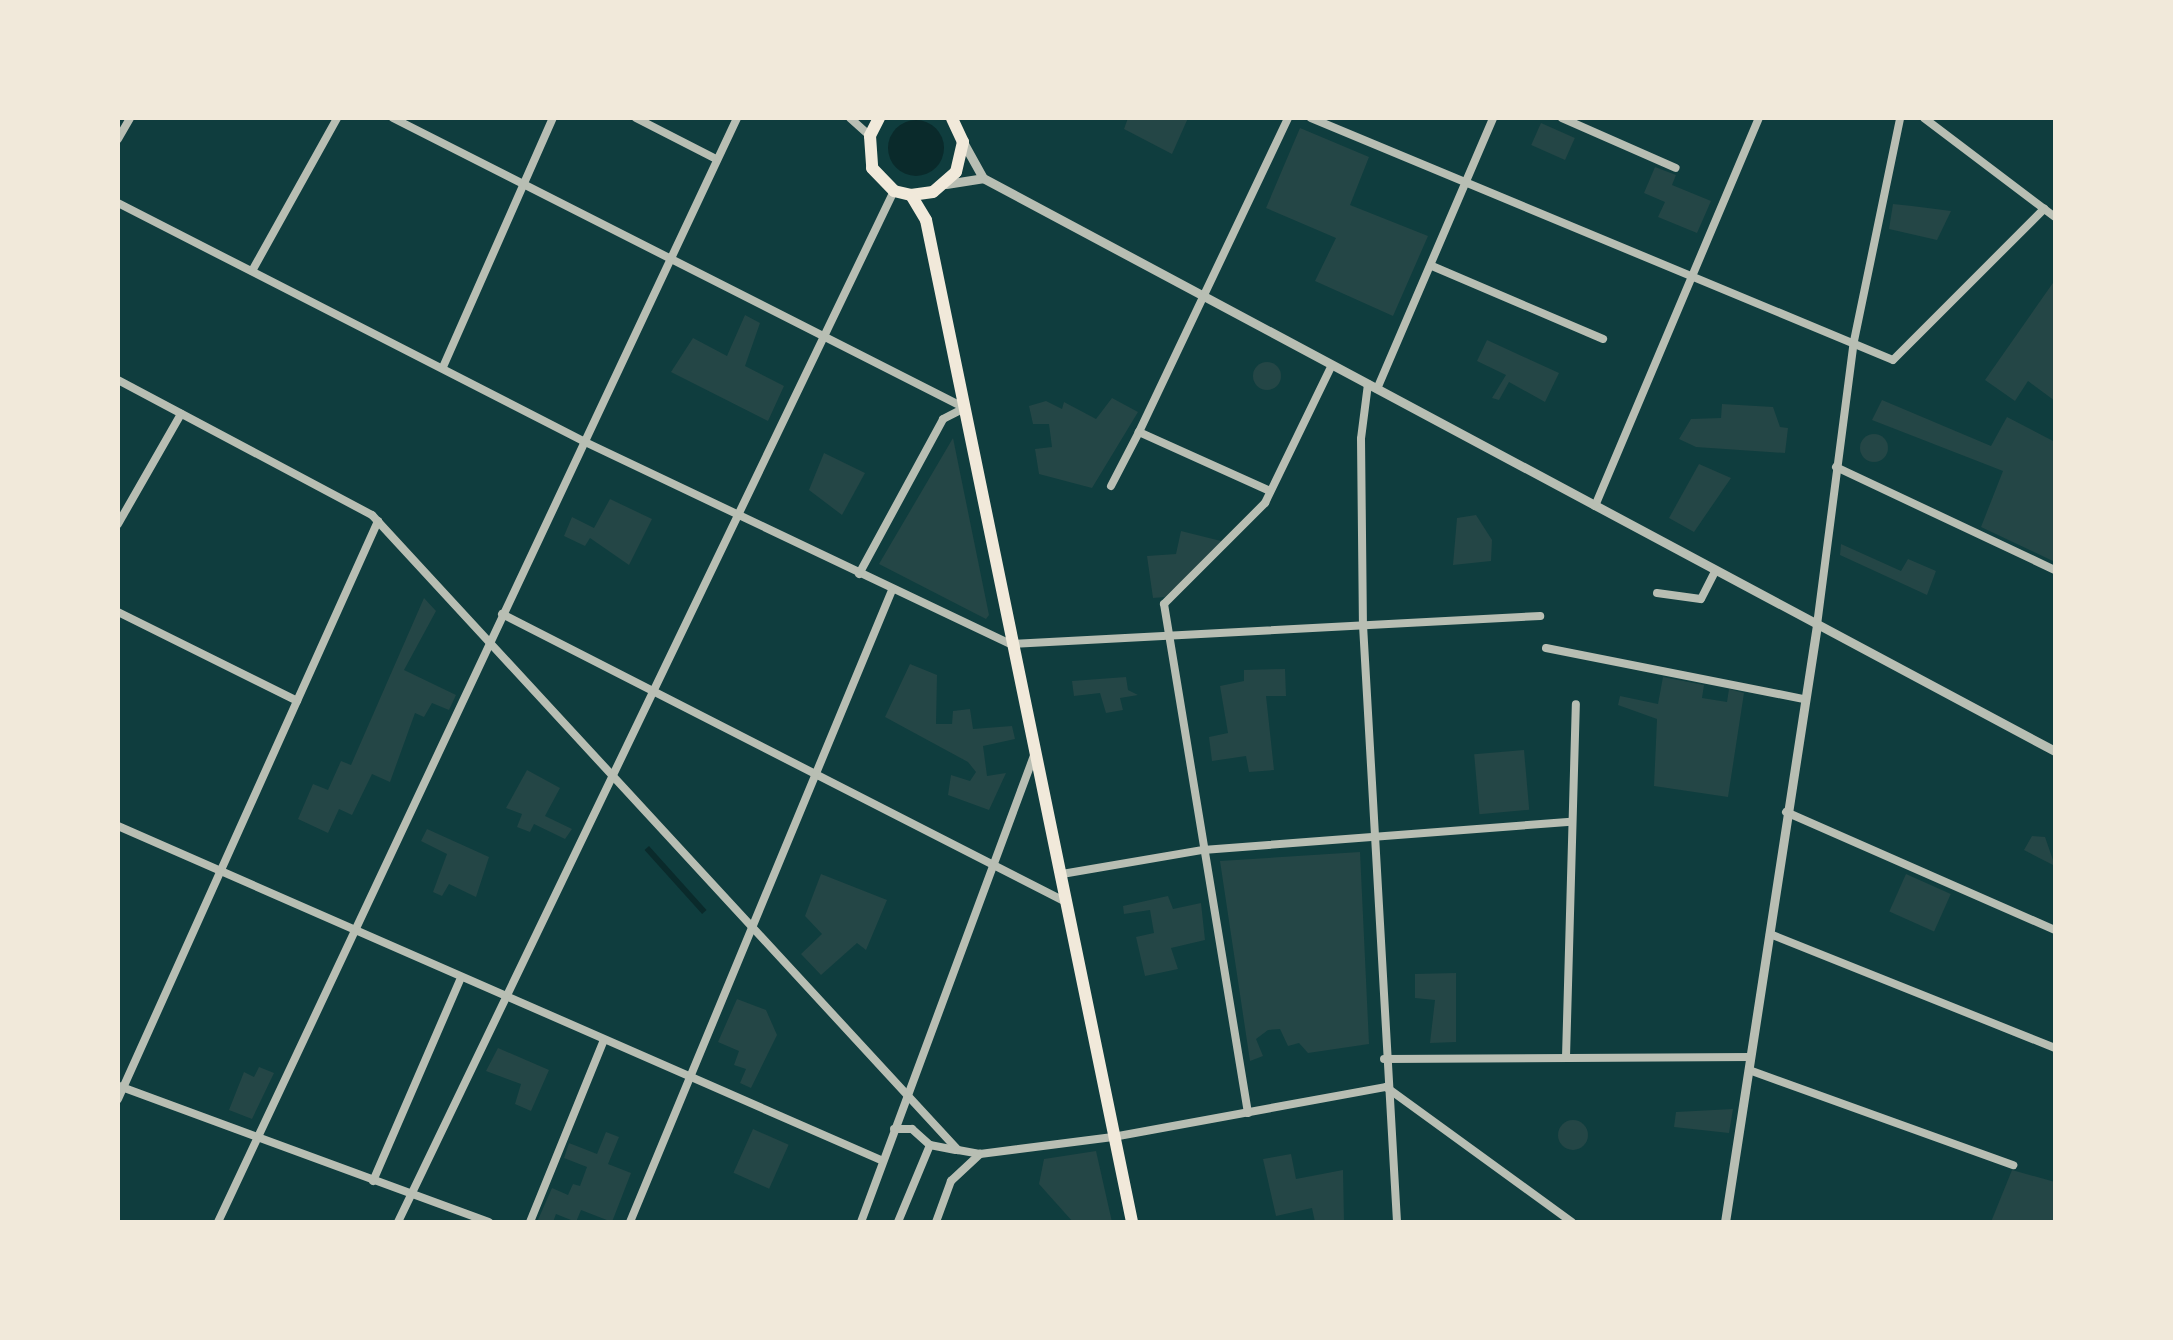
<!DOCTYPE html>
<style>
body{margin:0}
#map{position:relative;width:2173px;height:1340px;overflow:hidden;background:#0f3d3e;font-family:Manrope,sans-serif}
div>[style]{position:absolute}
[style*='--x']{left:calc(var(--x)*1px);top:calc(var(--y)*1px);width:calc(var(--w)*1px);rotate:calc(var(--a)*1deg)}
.green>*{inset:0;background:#244646;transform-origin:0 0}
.round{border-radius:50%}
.water>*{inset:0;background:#0a2a2b;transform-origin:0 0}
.minor>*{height:8px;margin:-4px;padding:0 4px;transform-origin:4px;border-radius:4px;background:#b8beb3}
.tertiary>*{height:9px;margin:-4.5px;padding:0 4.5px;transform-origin:4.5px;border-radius:4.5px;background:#b8beb3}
.primary>*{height:12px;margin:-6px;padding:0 6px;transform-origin:6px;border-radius:6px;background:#f1e9da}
span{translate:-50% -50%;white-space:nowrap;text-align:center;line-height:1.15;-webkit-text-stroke:6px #f1e9da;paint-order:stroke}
.frame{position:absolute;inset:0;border:120px solid #f1e9da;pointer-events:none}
</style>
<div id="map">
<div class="green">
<i style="clip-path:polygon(1128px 118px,1188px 118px,1172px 154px,1124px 129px)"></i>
<i style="left:1541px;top:123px;width:37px;height:24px;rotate:24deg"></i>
<i style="clip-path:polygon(1300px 128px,1369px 157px,1350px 205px,1428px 236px,1393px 316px,1315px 281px,1336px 238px,1266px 208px)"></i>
<i style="clip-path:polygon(1655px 167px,1676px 175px,1672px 185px,1711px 201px,1697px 233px,1658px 217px,1665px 202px,1644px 193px)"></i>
<i style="clip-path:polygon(1893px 204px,1912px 206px,1951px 211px,1937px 240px,1889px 229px)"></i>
<i style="clip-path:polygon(2055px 280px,2055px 401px,2028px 381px,2015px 401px,1985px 380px)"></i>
<i style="clip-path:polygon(745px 315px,760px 323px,745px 366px,784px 386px,768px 421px,671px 372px,693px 338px,727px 356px)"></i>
<i style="clip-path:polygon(1487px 340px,1559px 373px,1545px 402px,1509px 382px,1499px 400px,1492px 398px,1506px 375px,1477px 361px)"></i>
<i class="round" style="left:1253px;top:362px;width:28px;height:28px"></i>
<i style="clip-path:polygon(1112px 398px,1138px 412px,1092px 488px,1039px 474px,1035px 449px,1052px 447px,1049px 424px,1033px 424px,1029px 406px,1046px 401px,1062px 409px,1064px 402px,1096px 419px)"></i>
<i style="clip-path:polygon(1882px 400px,1991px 446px,2007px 417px,2055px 442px,2055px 562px,1981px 527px,2003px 471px,1872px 420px)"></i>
<i style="clip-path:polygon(1722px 404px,1773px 407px,1780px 427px,1788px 428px,1785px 453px,1696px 447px,1679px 439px,1691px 419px,1721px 418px)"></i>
<i class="round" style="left:1860px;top:434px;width:28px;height:28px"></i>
<i style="clip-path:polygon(953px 438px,989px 615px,986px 619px,879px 564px)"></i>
<i style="clip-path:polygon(824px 453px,865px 473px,842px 515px,809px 490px)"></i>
<i style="clip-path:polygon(1699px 464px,1731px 478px,1694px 532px,1669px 518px)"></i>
<i style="clip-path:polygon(610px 499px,652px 519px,629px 565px,590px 538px,585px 546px,564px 536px,572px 517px,594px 528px)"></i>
<i style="clip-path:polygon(1476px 515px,1492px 540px,1491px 561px,1453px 565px,1457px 518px)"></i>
<i style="clip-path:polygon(1181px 531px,1225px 542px,1165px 597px,1153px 598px,1147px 556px,1176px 554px)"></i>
<i style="clip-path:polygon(1841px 544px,1901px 571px,1908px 559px,1936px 571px,1927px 595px,1840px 555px)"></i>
<i style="clip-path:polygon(424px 598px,436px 611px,404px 670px,456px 695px,449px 710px,432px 703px,424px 717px,415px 713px,390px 782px,372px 774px,352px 815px,339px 809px,328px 833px,298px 819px,313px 784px,328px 790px,341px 761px,351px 765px)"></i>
<i style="clip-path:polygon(910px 664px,937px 675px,936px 724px,952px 724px,953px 711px,970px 709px,973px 729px,1012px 726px,1015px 739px,983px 746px,987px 776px,1006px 773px,989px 810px,948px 795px,951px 775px,970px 781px,976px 772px,968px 762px,885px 717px)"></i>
<i style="clip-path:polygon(1285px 669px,1286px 696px,1266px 696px,1274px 770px,1249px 772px,1246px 756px,1212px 761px,1209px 737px,1228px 733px,1220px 686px,1244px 681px,1244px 670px)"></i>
<i style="clip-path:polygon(1126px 677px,1128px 690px,1138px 695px,1120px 698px,1123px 710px,1106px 713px,1100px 693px,1074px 696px,1072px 681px)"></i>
<i style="clip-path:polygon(1663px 677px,1704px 685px,1702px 698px,1727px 702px,1729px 689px,1744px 693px,1728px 797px,1654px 786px,1657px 719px,1618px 705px,1620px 696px,1658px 704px)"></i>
<i style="left:1524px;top:750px;width:60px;height:50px;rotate:85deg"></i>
<i style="clip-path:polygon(527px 770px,560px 788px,545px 816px,572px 829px,565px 839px,534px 824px,530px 832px,517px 827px,522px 814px,506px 808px)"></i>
<i style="clip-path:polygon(427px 829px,489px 857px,476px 897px,449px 884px,442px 896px,433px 892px,447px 854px,421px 841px)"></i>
<i style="clip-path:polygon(2032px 836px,2045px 837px,2055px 866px,2024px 850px)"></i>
<i style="clip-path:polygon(1360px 852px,1369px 1044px,1308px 1053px,1299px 1043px,1288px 1046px,1280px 1029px,1268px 1030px,1256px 1039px,1263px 1056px,1250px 1061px,1220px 861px)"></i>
<i style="clip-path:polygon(821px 874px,887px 900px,866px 950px,857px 943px,821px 975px,801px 954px,822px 934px,805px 916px)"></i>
<i style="left:1906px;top:874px;width:49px;height:41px;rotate:24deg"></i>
<i style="clip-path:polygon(1168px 896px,1173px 909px,1201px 903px,1205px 940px,1171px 948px,1178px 969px,1145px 976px,1136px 937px,1154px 933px,1150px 910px,1124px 914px,1123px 906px)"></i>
<i style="clip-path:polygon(1456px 973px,1456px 1042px,1430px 1043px,1435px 1000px,1415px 998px,1415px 974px)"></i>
<i style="clip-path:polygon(737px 999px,766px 1010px,777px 1035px,751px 1088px,740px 1083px,746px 1069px,734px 1065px,739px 1051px,718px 1042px)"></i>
<i style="clip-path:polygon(498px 1048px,549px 1070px,531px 1111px,515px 1104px,521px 1084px,486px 1071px)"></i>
<i style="clip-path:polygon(259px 1067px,274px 1073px,252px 1119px,229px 1110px,244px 1072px,254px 1077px)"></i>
<i style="clip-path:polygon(1733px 1109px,1729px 1133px,1674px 1127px,1676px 1112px)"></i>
<i class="round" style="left:1558px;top:1120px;width:30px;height:30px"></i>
<i style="left:753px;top:1129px;width:39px;height:48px;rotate:24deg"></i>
<i style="clip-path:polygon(606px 1132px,619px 1137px,608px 1164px,631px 1173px,612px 1222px,581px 1210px,576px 1222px,556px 1214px,553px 1222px,537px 1222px,552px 1188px,568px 1195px,573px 1184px,580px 1186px,587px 1167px,564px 1158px,569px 1143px,597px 1154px)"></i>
<i style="clip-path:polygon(1096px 1151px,1112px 1222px,1073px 1222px,1039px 1184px,1044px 1159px)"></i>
<i style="clip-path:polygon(1291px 1154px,1296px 1179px,1343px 1170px,1344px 1222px,1315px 1222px,1312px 1208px,1276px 1216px,1263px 1159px)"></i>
<i style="clip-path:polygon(2012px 1170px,2055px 1182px,2055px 1222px,1991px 1222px)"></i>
</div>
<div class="water">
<i class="round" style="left:888px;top:120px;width:56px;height:56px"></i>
<i style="left:649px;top:846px;width:86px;height:6px;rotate:48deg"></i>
</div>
<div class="minor">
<i style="--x:393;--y:118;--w:641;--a:26.88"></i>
<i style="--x:636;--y:118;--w:90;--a:27.1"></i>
<i style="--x:850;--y:118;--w:27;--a:42"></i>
<i style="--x:1311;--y:118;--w:630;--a:22.58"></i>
<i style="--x:1893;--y:360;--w:214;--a:-45"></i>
<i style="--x:1562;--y:118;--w:124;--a:23.7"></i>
<i style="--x:1924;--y:118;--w:164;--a:37.1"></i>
<i style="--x:118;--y:139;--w:24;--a:-60"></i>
<i style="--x:118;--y:203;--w:522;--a:27.1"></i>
<i style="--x:583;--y:441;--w:474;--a:25.4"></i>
<i style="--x:1011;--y:644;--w:530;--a:-3.03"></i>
<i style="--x:1432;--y:266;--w:186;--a:23.1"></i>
<i style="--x:252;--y:271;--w:175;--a:-60.9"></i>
<i style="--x:443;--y:367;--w:272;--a:-66.2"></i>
<i style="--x:118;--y:380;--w:288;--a:28"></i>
<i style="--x:372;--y:515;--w:864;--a:47.3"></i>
<i style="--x:958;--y:1150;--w:22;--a:10"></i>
<i style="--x:980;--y:1154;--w:134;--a:-7.3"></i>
<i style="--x:1113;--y:1137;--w:278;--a:-10.4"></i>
<i style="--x:1386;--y:1087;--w:230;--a:36"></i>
<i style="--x:1368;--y:384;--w:55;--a:97.3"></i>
<i style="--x:1361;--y:439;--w:186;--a:89.4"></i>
<i style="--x:1363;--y:625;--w:598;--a:86.74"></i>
<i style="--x:1377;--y:389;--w:295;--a:-66.8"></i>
<i style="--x:1836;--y:467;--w:242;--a:25.2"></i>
<i style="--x:1111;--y:486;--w:61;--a:-62.6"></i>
<i style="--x:1270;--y:491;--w:144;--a:-155.8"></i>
<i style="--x:1139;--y:432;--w:348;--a:-64.6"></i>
<i style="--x:1595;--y:506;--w:421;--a:-67.1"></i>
<i style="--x:118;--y:524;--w:127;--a:-60.2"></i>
<i style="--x:859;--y:574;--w:176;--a:-61.5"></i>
<i style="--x:943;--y:419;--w:25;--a:-27"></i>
<i style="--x:1657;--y:593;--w:44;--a:7.8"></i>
<i style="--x:1701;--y:599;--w:31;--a:-63"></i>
<i style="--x:118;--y:612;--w:200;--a:26.4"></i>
<i style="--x:502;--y:614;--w:633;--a:27.05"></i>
<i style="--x:1817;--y:625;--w:286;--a:-82.6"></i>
<i style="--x:1854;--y:341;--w:228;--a:-78.3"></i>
<i style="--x:1546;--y:648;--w:263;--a:11.2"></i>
<i style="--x:1786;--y:812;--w:294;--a:23.7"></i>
<i style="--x:118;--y:826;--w:835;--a:23.65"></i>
<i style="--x:1062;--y:874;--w:143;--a:-9.7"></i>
<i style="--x:1203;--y:850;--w:369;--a:-4.4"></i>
<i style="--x:1770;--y:934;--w:307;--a:21.8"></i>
<i style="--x:1566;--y:1057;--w:353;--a:-88.4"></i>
<i style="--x:1384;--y:1059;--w:367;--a:-0.3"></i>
<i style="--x:1749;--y:1070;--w:281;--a:19.8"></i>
<i style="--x:119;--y:1086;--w:394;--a:20.2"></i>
<i style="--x:118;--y:1099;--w:634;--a:-65.78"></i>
<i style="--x:1248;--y:1113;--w:516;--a:-99.37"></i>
<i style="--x:1164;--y:604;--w:143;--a:-45"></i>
<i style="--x:1265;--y:503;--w:153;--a:-64.1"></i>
<i style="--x:894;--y:1129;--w:18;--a:0"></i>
<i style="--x:912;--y:1129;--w:24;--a:42"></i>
<i style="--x:930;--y:1145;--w:83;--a:112.6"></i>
<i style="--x:930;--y:1145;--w:26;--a:11"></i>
<i style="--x:373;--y:1181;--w:219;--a:-66.6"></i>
<i style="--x:218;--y:1222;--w:1220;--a:-64.82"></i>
<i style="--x:398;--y:1222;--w:1144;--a:-64.31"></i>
<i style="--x:530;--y:1222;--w:194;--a:-67.9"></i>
<i style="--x:630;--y:1222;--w:684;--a:-67.48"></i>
<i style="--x:861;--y:1222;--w:500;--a:-69.65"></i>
<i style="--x:936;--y:1222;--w:44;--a:-69.9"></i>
<i style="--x:951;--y:1181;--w:40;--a:-43"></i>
</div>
<div class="tertiary">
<i style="--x:963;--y:142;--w:41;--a:60.9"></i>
<i style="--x:983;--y:178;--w:1216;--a:28.13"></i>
<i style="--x:946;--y:184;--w:37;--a:-9"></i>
<i style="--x:1725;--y:1222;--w:604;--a:-81.24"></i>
</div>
<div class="primary">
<i style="--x:879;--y:118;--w:20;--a:117"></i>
<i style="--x:870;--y:136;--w:32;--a:86"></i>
<i style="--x:872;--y:168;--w:32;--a:46"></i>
<i style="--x:894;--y:191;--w:17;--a:13"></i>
<i style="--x:911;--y:195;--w:22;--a:-8"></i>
<i style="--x:933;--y:192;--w:30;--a:-41"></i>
<i style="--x:956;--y:172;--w:31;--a:-77"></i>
<i style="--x:963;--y:142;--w:26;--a:-115"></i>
<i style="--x:911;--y:195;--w:29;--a:59"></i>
<i style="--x:926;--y:220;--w:1023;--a:78.38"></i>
</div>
<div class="frame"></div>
</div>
